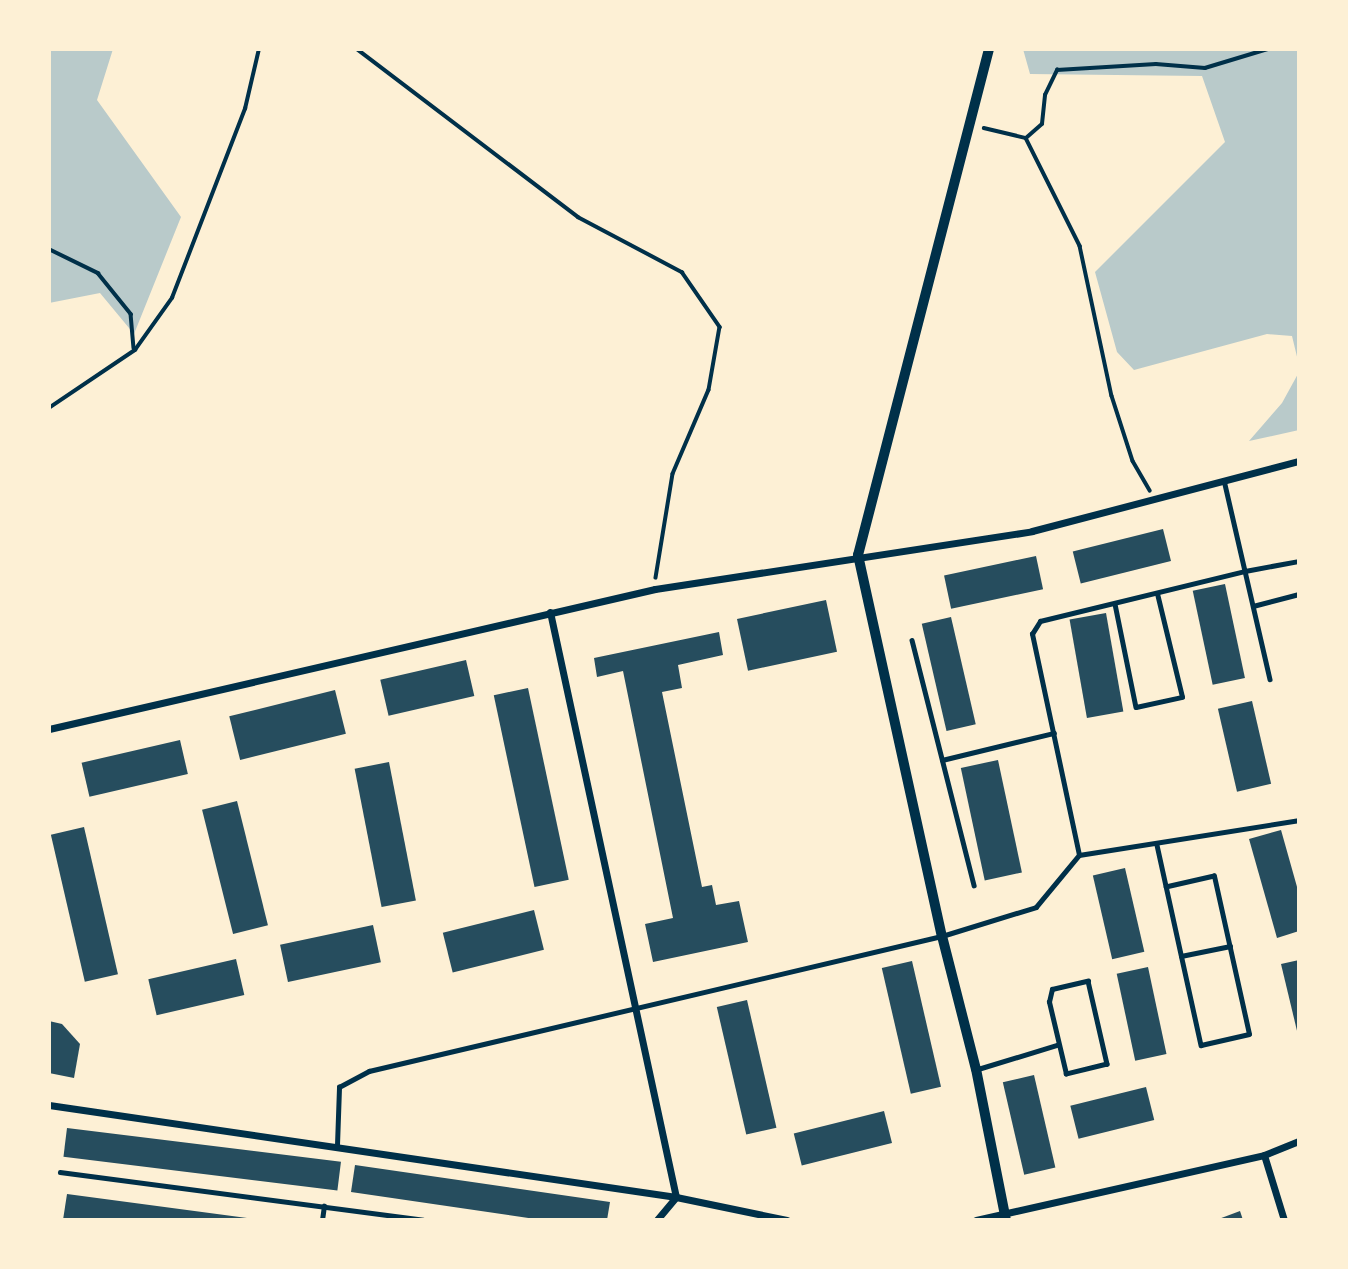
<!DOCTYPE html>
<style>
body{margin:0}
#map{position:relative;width:1348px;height:1269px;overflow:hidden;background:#fdf0d5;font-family:"Nunito Sans",sans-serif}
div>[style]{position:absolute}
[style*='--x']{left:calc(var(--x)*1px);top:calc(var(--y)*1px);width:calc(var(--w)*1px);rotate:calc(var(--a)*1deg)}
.green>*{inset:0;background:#b9caca}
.building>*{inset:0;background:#264d5e;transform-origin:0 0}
.path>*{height:3.5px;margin:-1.75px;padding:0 1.75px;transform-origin:1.75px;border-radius:1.75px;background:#003049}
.service>*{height:4.5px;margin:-2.25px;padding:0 2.25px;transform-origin:2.25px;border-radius:2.25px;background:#003049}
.minor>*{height:7px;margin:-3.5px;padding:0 3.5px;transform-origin:3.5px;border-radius:3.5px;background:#003049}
.tertiary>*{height:10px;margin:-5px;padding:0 5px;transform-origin:5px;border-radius:5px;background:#003049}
span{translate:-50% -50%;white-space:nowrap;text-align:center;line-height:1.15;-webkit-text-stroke:7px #fdf0d5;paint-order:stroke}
.frame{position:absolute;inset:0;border:51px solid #fdf0d5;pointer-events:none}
</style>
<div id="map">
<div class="green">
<i style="clip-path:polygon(49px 49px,113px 49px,97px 100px,181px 217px,134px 334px,100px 293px,49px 303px)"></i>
<i style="clip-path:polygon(1023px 49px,1299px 49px,1299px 365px,1292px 336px,1267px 334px,1134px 370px,1117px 352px,1095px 272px,1225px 142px,1202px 76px,1030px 74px)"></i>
<i style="clip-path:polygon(1299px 372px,1299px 430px,1249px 441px,1282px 403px)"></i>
</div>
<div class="building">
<i style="left:1163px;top:529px;width:33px;height:93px;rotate:76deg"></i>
<i style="left:1036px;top:556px;width:34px;height:94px;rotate:78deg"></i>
<i style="left:1225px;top:584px;width:96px;height:33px;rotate:78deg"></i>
<i style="left:826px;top:600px;width:53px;height:91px;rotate:78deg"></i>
<i style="left:1106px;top:613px;width:100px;height:37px;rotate:80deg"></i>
<i style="left:951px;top:617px;width:110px;height:30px;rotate:77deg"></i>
<i style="clip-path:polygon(719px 632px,723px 655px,678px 665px,682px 688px,662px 692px,702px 887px,712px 885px,716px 905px,739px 901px,748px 942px,653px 962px,645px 924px,673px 918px,623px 671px,597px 677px,594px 658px)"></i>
<i style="left:466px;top:660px;width:37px;height:88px;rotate:77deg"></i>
<i style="left:528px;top:688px;width:196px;height:35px;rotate:78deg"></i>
<i style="left:335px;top:690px;width:45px;height:109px;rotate:76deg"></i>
<i style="left:1252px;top:701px;width:85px;height:35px;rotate:77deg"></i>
<i style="left:180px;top:740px;width:35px;height:101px;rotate:77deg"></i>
<i style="left:998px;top:760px;width:115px;height:38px;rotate:78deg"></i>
<i style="left:389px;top:762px;width:141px;height:35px;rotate:79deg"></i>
<i style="left:237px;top:801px;width:128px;height:36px;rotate:76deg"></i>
<i style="left:84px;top:827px;width:151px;height:34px;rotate:77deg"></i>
<i style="clip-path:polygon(1281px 830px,1299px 894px,1299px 931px,1277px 938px,1249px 839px)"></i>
<i style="left:1125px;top:868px;width:86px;height:33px;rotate:77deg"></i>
<i style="left:534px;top:910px;width:41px;height:94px;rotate:76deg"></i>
<i style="left:373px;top:925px;width:38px;height:95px;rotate:78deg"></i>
<i style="left:236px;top:959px;width:37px;height:90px;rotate:77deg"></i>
<i style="clip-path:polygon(1299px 960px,1299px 1035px,1298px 1035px,1281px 964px)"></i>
<i style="left:912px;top:961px;width:129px;height:31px;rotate:77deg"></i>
<i style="left:1148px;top:967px;width:89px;height:32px;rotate:78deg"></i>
<i style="left:747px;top:1000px;width:131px;height:31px;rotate:77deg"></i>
<i style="clip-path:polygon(49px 1021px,62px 1024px,80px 1044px,74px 1078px,49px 1073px)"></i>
<i style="left:1034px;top:1075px;width:95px;height:32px;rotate:77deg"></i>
<i style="left:1146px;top:1087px;width:34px;height:78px;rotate:76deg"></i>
<i style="left:884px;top:1111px;width:33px;height:93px;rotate:76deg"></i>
<i style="left:67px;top:1128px;width:276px;height:29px;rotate:7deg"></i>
<i style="clip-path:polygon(355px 1165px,610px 1202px,607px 1220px,542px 1220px,351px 1192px)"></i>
<i style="clip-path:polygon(67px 1194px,247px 1218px,247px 1220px,63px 1220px)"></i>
<i style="clip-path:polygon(1240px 1211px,1243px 1220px,1216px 1220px)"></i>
</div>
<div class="path">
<i style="--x:357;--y:49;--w:278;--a:37.2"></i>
<i style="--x:578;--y:217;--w:118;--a:27.9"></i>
<i style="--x:682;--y:272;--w:67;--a:55.4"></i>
<i style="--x:720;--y:327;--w:64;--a:99.9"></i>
<i style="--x:709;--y:390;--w:91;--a:113.2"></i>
<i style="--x:673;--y:474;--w:105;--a:99.3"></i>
<i style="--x:984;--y:128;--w:43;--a:13.4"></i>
<i style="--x:1026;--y:138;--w:121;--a:63.4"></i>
<i style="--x:1080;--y:246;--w:153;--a:78"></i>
<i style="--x:1112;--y:396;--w:68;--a:72.1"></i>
<i style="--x:1133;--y:461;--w:34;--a:60"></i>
<i style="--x:1026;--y:138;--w:21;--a:-41"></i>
<i style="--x:1042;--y:124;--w:29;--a:-84"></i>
<i style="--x:1045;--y:95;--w:28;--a:-64"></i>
<i style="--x:1057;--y:70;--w:99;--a:-3.5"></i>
<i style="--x:1156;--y:64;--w:49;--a:4.7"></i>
<i style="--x:1205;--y:68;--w:66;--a:-16.8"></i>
<i style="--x:49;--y:249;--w:55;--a:26.1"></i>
<i style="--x:98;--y:273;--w:53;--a:51.2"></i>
<i style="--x:131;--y:314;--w:34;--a:85"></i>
<i style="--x:49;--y:408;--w:104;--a:-34"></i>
<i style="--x:135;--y:350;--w:64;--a:-54.6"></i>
<i style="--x:172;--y:298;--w:203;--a:-68.9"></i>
<i style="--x:245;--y:109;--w:62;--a:-76.9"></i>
</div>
<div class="service">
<i style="--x:1224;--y:480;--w:93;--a:77"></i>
<i style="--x:1245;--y:571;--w:55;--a:-10.5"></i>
<i style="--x:1115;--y:604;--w:105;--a:78.5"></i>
<i style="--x:1136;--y:707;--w:47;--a:-12.3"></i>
<i style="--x:1182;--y:697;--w:106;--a:-103.6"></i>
<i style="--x:1253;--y:606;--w:48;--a:-14.6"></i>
<i style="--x:912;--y:640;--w:253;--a:75.8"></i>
<i style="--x:942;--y:760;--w:115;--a:-13.6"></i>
<i style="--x:1157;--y:845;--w:205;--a:77.6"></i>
<i style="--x:1201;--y:1045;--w:49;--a:-12.9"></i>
<i style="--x:1249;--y:1034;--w:162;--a:-102.5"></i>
<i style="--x:1214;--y:876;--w:49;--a:167.1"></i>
<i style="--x:1079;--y:855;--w:226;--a:-102"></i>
<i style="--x:1032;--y:634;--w:15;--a:-58"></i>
<i style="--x:1040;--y:621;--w:211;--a:-13.7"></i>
<i style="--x:1245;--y:571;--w:111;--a:77"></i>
<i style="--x:1181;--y:956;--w:50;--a:-11.5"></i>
<i style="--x:1088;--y:981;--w:85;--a:77.1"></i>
<i style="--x:1107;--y:1064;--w:42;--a:166.3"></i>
<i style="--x:1066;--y:1074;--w:74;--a:-103.3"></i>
<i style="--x:1049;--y:1002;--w:13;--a:-77"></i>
<i style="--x:1052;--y:989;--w:37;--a:-13"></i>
<i style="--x:978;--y:1069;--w:83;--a:-16.9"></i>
<i style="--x:337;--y:1145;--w:58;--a:-88"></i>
<i style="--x:339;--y:1087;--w:34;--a:-28"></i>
<i style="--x:369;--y:1071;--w:589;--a:-13.26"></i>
<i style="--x:942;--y:936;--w:98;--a:-17.1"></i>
<i style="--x:1036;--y:907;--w:67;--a:-50.4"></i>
<i style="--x:1079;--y:855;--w:223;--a:-9"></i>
<i style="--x:60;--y:1172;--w:366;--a:7.5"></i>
<i style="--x:322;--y:1220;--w:14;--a:-82"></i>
</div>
<div class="minor">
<i style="--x:550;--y:612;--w:598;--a:77.85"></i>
<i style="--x:676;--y:1197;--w:30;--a:130"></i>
<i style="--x:49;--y:729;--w:622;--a:-13.01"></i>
<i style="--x:655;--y:589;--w:381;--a:-8.7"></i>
<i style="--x:1032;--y:531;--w:276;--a:-14.7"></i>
<i style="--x:49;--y:1105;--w:634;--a:8.35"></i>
<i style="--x:676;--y:1197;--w:113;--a:11.7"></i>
<i style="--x:1264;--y:1155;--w:68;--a:72.9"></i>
<i style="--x:976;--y:1220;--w:295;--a:-12.7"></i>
<i style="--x:1264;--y:1155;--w:38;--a:-22"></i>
</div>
<div class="tertiary">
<i style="--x:989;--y:49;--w:523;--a:104.51"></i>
<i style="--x:858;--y:555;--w:390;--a:77.6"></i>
<i style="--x:942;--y:936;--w:137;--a:75.7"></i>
<i style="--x:976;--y:1069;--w:154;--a:78.8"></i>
</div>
<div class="frame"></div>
</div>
